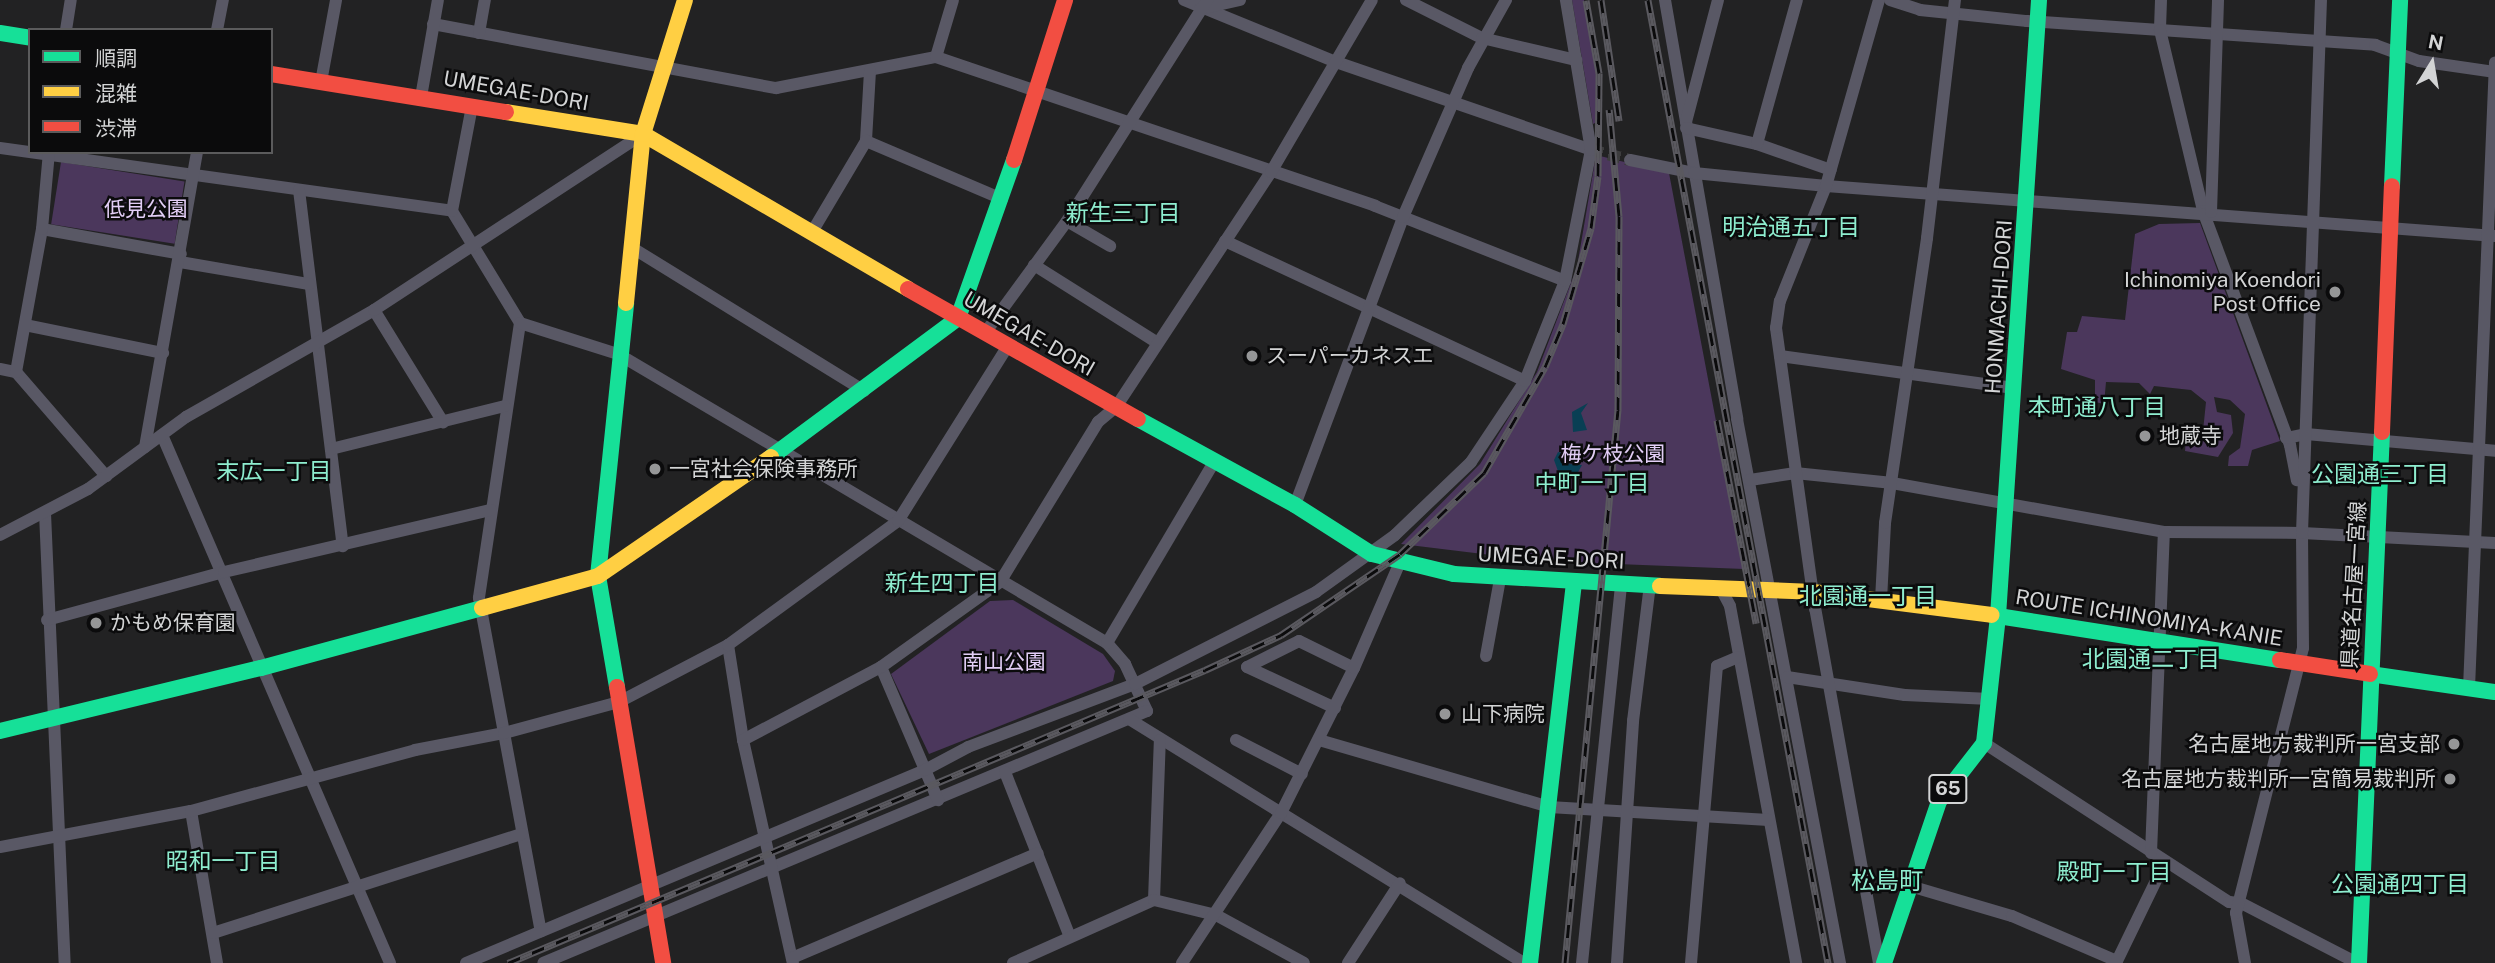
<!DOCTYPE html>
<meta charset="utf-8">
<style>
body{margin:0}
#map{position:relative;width:2495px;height:963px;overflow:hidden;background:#222223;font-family:"Public Sans","Noto Sans JP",sans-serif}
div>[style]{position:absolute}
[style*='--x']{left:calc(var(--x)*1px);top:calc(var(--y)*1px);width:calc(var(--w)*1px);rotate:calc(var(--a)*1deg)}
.green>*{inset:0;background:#4b375c;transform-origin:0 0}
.water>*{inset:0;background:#093f54}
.street-tunnel>*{height:12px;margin-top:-6px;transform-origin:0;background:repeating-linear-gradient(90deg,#3d3d3e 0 12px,transparent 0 18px)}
.street>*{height:12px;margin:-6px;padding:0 6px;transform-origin:6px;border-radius:6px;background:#595865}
.fast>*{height:16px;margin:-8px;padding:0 8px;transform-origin:8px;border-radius:8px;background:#16e098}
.slow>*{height:16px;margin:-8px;padding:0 8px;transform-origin:8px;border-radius:8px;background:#ffcf43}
.jam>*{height:16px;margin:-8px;padding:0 8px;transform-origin:8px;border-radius:8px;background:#f24e42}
.rail>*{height:7px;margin-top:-3.5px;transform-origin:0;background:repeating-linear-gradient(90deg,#0b0b0c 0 13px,#5a595f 0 26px);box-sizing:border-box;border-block:2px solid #5a595f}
.dots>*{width:19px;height:19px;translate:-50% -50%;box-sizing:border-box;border:4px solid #0b0b0c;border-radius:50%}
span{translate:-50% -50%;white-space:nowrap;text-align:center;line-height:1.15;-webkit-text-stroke:5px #0b0b0c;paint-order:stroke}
.shield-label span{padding:2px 5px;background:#0b0b0c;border:2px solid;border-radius:5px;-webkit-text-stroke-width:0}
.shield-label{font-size:19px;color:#d3d4d5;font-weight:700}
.street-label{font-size:21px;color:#d3d4d5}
.park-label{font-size:21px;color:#e2cef6}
.poi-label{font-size:21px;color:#d3d4d5}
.right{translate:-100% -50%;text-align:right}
.left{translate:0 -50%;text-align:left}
.neighbourhood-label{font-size:23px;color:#8eedcf}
.quarter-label{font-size:24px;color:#8eedcf}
.legend{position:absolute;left:28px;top:28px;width:245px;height:126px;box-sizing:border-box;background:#0b0b0c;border:2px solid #5b5b5c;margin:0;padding:9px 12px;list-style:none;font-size:21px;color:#d3d4d5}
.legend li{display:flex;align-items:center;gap:14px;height:35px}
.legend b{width:35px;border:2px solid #5b5b5c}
.north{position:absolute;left:2397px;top:28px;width:70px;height:70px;-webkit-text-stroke:5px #0b0b0c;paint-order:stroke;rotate:11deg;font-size:19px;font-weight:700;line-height:28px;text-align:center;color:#d3d4d5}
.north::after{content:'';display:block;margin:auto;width:24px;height:32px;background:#d3d4d5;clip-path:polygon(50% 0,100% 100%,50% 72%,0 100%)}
</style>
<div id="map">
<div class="green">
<i style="clip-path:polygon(1572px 0,1584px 0,1597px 72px,1599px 121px,1593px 124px)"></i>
<i style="clip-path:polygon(1596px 155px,1669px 173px,1744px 569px,1541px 561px,1401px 544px,1480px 464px,1537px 372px,1577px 267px)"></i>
<i style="left:61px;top:162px;width:125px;height:63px;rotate:9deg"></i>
<i style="clip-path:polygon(2200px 223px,2280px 441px,2252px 450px,2248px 466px,2228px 466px,2229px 456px,2240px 448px,2245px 414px,2230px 400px,2214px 397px,2217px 412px,2231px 415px,2233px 433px,2218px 457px,2185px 451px,2186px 437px,2199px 438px,2203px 431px,2206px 402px,2191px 390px,2154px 386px,2150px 394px,2139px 383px,2106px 382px,2104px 404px,2095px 402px,2095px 380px,2061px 369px,2067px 332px,2077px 332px,2082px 316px,2125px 320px,2135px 234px,2159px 224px)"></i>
<i style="clip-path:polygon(1013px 600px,1103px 654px,1115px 671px,1113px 681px,929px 754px,891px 674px,990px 601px)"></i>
</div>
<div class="water">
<i style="clip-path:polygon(1588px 403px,1581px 413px,1587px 430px,1573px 432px,1572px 412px)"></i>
<i style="clip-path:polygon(1558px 452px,1566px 454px,1569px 464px,1582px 465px,1577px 474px,1558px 471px,1554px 460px)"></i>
</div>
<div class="street-tunnel">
<i style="--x:1591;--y:150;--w:40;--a:14.4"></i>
</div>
<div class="street">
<i style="--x:1184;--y:0;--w:164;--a:22.2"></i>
<i style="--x:1336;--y:62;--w:270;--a:19"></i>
<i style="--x:1406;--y:0;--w:85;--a:26.6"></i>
<i style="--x:1482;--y:38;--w:97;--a:13.2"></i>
<i style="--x:1665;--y:0;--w:425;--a:80.2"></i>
<i style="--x:1737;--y:419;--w:554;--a:79.28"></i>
<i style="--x:1890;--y:0;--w:32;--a:18"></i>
<i style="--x:1920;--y:10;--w:108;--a:5.9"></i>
<i style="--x:2027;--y:21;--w:349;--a:3.9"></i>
<i style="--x:2375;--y:45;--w:47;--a:20"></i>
<i style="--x:2419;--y:61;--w:77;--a:8.2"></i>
<i style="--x:2161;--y:0;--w:30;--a:92"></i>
<i style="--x:2160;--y:30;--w:186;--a:76.6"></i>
<i style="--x:2203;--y:211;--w:250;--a:69.6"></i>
<i style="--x:2290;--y:445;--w:36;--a:79"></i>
<i style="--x:1200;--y:9;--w:41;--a:-12.7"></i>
<i style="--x:433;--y:24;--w:349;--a:10.6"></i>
<i style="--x:776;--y:88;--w:163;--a:-11"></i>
<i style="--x:936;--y:57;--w:464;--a:18.7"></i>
<i style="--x:1375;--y:206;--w:204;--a:21.5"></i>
<i style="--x:66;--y:30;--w:30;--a:-81"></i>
<i style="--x:217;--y:30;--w:31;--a:-79"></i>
<i style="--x:479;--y:33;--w:34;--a:-80"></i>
<i style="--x:936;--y:57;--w:59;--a:-73.4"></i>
<i style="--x:870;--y:71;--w:70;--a:93.3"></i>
<i style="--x:866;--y:141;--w:148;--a:23.1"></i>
<i style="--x:321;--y:82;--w:83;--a:-79.6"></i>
<i style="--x:421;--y:97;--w:98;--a:-80.1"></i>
<i style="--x:1686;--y:122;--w:126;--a:-75.3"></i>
<i style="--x:1686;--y:128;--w:73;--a:12.7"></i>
<i style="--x:1757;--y:144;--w:78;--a:19.4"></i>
<i style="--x:1757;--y:144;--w:149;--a:-74.5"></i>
<i style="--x:0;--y:148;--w:456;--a:7.9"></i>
<i style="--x:452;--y:211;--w:131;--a:58.7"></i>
<i style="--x:520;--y:323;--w:278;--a:98.5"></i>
<i style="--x:479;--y:598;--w:339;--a:79.5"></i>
<i style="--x:1630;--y:160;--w:65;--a:11.5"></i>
<i style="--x:1694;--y:173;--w:133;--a:5.6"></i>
<i style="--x:1826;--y:186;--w:671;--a:4.27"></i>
<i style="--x:299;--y:190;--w:359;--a:83"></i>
<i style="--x:452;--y:211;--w:107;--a:-79.2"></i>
<i style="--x:2211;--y:212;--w:212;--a:-88.1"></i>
<i style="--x:1067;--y:221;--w:50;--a:30.2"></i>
<i style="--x:42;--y:229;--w:141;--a:10.2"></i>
<i style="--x:812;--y:232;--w:106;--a:-59.3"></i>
<i style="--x:1225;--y:241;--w:331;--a:25"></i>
<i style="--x:631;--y:247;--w:274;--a:31.7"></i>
<i style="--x:180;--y:262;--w:131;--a:9.7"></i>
<i style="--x:1034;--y:265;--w:146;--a:32.2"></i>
<i style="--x:374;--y:310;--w:132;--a:58.4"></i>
<i style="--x:520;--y:323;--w:103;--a:17.6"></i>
<i style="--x:618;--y:354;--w:568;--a:30.58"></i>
<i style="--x:1107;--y:643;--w:28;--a:49"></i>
<i style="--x:1125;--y:664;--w:52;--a:64.9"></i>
<i style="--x:1147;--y:711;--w:654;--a:157.35"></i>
<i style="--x:25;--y:325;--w:141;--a:11.5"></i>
<i style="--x:985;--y:333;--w:139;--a:-53.8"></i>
<i style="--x:1067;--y:221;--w:262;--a:-57.6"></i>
<i style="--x:1780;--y:356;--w:236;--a:7.8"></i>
<i style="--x:0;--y:369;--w:16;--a:11"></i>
<i style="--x:16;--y:372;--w:138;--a:49.1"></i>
<i style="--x:16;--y:372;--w:145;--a:-79.7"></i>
<i style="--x:42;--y:229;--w:77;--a:-84.8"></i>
<i style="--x:162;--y:435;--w:575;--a:66.64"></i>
<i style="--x:2286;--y:438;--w:20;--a:-11"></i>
<i style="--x:2306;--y:434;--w:190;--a:5.1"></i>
<i style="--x:145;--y:447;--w:300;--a:-80"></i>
<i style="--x:331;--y:449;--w:179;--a:-13.9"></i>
<i style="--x:1750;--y:480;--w:46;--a:-8.8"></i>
<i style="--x:1795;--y:473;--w:98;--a:5.9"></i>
<i style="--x:1892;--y:483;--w:276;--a:10.2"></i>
<i style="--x:2164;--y:532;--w:138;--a:0.4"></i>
<i style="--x:2302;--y:533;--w:193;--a:3"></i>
<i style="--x:1295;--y:505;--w:308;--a:-69.4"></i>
<i style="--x:1403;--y:217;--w:163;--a:-66.4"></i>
<i style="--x:1468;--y:68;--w:78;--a:-60.8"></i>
<i style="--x:45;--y:513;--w:450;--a:87.5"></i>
<i style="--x:0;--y:535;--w:99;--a:-27.6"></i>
<i style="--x:88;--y:489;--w:122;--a:-36.3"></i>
<i style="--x:186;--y:417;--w:216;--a:-29.6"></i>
<i style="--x:374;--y:310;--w:321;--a:-33.2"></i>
<i style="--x:1720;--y:587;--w:21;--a:62"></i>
<i style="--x:1730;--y:606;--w:363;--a:79.5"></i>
<i style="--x:1881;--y:600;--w:77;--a:-87"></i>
<i style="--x:1885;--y:523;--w:288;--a:-81.6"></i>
<i style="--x:1927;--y:238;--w:240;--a:-83.3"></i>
<i style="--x:47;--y:620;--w:183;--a:-15.2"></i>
<i style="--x:224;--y:572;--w:274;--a:-13.1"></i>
<i style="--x:1107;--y:643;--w:210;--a:-59.4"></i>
<i style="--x:728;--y:645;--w:96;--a:81"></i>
<i style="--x:743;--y:740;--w:229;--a:77.4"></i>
<i style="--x:1486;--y:656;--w:78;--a:-79.7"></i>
<i style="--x:881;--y:667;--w:145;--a:66.8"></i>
<i style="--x:1787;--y:677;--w:119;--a:8.7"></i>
<i style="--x:1905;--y:695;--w:85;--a:2.7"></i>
<i style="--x:2469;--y:688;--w:626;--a:-87.62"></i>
<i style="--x:1335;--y:708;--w:97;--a:-155"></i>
<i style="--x:1247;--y:667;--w:58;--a:-26.6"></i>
<i style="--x:1299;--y:641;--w:61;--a:26.1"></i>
<i style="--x:1129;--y:719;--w:464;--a:31.7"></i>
<i style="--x:743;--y:740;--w:156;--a:-27.9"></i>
<i style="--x:881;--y:667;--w:146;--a:-35.5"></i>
<i style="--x:1000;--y:582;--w:188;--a:-58.5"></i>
<i style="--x:1098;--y:422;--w:23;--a:-40"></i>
<i style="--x:1116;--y:407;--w:282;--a:-56.6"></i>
<i style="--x:1271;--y:172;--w:199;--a:-59.6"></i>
<i style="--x:1236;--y:740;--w:74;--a:27.3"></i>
<i style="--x:1319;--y:740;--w:240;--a:16.2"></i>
<i style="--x:1549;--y:807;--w:220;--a:3.4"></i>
<i style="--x:1984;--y:743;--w:292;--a:33"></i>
<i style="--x:2229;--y:902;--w:12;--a:5"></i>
<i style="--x:2241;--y:903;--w:131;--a:27.3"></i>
<i style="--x:1005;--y:772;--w:177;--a:68.5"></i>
<i style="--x:191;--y:811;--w:154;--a:80.3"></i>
<i style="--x:0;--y:847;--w:194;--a:-10.7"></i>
<i style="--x:191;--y:811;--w:232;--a:-15.2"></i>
<i style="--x:415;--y:750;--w:91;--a:-10.8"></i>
<i style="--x:504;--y:733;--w:119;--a:-15.1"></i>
<i style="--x:619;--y:702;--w:123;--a:-27.6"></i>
<i style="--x:728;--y:645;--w:210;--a:-36.1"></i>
<i style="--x:898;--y:521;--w:205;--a:-57.9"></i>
<i style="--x:2151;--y:853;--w:321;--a:-87.7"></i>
<i style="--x:1910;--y:886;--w:106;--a:16.4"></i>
<i style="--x:2012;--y:916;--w:114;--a:23.2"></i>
<i style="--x:1154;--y:900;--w:160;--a:-87.9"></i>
<i style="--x:213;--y:933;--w:324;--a:-17.8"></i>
<i style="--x:792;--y:958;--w:267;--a:-23.1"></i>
<i style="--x:466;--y:963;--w:498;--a:-22.8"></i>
<i style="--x:925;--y:770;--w:49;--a:-28.1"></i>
<i style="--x:968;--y:747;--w:178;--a:-20.7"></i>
<i style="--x:1135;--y:684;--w:203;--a:-26.9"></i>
<i style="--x:1316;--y:592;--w:97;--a:-35.8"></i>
<i style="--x:1395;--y:535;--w:105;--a:-43.8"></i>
<i style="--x:1471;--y:462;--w:97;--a:-56.3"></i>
<i style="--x:1525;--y:381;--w:108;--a:-68.2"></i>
<i style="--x:1565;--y:281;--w:134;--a:-78.8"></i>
<i style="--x:1591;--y:150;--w:152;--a:-99.5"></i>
<i style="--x:1013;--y:963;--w:154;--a:-24.1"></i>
<i style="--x:1154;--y:900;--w:64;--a:13.6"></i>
<i style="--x:1216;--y:915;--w:100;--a:28.6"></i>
<i style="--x:1182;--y:963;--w:180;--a:-56.6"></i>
<i style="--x:1281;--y:813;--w:162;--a:-63.3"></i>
<i style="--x:1354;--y:668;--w:116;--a:-66.5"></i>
<i style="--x:1348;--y:963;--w:95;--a:-57"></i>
<i style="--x:1582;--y:963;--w:382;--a:-84.1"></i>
<i style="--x:1617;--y:963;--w:243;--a:-86.2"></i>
<i style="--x:1633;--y:721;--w:138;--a:-82.9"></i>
<i style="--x:1691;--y:963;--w:298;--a:-85"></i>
<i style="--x:1717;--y:666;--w:23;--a:-23"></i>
<i style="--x:1879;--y:963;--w:360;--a:-100.2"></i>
<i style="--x:1815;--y:609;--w:284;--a:-97.9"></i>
<i style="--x:1776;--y:328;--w:27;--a:-82"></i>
<i style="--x:1780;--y:301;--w:124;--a:-68.2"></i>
<i style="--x:1826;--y:186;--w:193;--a:-74.1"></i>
<i style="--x:2116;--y:963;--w:112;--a:-64.1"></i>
<i style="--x:2245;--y:963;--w:51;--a:-100.2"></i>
<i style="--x:2236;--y:913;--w:273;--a:-75.8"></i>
<i style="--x:2303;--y:648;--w:115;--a:-90.5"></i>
<i style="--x:2302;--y:533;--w:533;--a:-87.96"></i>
</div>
<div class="fast">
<i style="--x:0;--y:33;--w:30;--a:9"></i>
<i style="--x:2392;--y:186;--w:186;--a:-87.5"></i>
<i style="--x:1138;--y:419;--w:179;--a:28.7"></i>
<i style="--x:1295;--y:505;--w:91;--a:32.5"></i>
<i style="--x:1372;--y:554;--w:84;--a:13.7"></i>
<i style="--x:1454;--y:574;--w:206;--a:3.3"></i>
<i style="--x:771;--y:457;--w:233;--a:-36.6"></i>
<i style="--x:958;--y:318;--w:168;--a:-70.5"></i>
<i style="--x:1992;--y:615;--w:6;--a:9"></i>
<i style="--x:1998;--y:616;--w:617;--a:-86.19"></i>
<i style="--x:2370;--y:674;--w:126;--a:8.2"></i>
<i style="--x:617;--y:687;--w:113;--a:-99.7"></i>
<i style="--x:598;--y:576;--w:274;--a:-84.1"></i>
<i style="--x:0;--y:731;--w:268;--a:-13.6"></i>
<i style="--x:261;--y:668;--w:229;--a:-15.2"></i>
<i style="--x:1530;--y:963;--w:384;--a:-83.4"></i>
<i style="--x:1884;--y:963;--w:171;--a:-71.2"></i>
<i style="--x:1939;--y:801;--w:73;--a:-52.2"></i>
<i style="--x:1984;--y:743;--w:128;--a:-83.7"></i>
<i style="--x:1998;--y:616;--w:285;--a:8.9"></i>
<i style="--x:2359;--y:963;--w:531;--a:-87.52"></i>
</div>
<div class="slow">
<i style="--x:506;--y:112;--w:139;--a:9.1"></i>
<i style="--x:643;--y:134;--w:307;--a:30.3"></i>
<i style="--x:626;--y:303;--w:170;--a:-84.3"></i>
<i style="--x:643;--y:134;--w:140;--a:-72.6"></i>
<i style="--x:1660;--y:586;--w:153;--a:2.2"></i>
<i style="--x:1813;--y:592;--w:180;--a:7.3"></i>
<i style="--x:482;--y:608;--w:120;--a:-15.4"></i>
<i style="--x:598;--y:576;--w:210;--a:-34.5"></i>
</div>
<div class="jam">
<i style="--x:271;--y:74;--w:238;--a:9.2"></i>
<i style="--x:1014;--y:160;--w:168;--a:-72.3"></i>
<i style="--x:908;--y:289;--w:264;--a:29.5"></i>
<i style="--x:2382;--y:432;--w:246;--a:-87.7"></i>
<i style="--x:2280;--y:660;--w:91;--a:8.8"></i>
<i style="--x:617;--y:687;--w:280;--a:80.5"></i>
</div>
<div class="rail">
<i style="--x:1601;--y:0;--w:122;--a:81.5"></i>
<i style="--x:1648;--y:0;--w:980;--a:79.41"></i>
<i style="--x:1717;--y:420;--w:207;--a:79.1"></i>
<i style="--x:508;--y:963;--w:756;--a:-22.8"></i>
<i style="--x:1205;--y:670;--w:84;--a:-24.7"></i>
<i style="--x:1281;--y:635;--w:144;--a:-34.2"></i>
<i style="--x:1400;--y:554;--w:117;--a:-44"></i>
<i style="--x:1484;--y:473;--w:122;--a:-60.1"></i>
<i style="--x:1545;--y:367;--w:47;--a:-67.3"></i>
<i style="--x:1563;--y:324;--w:100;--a:-73.7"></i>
<i style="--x:1591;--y:228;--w:52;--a:-82.3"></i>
<i style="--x:1598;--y:176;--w:103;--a:-89.4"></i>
<i style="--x:1599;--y:73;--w:74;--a:-100.1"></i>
<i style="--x:1565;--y:963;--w:556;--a:-84.53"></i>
<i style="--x:1618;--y:410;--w:194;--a:-89.7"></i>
<i style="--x:1619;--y:216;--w:107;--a:-95.3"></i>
</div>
<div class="dots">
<i style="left:2335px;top:292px;background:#959697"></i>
<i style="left:1252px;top:356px;background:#959697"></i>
<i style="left:2145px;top:436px;background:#959697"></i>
<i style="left:655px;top:469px;background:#959697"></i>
<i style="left:96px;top:623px;background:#959697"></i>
<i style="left:1445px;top:714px;background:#959697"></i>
<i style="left:2454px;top:744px;background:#959697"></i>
<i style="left:2450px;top:779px;background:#959697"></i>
</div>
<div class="shield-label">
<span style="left:1948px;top:789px">65</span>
</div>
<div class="street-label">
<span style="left:516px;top:91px;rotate:10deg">UMEGAE-DORI</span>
<span style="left:1999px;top:307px;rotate:-86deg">HONMACHI-DORI</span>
<span style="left:1029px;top:334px;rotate:30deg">UMEGAE-DORI</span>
<span style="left:1551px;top:558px;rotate:3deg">UMEGAE-DORI</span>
<span style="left:2354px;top:585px;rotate:-87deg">県道名古屋一宮線</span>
<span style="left:2149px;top:618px;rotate:9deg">ROUTE ICHINOMIYA-KANIE</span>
</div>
<div class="park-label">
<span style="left:146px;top:209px">低見公園</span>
<span style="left:1613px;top:454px">梅ケ枝公園</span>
<span style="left:1004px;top:662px">南山公園</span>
</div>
<div class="poi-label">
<span class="right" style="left:2321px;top:292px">Ichinomiya Koendori<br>Post Office</span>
<span class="left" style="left:1266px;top:356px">スーパーカネスエ</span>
<span class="left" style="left:2159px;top:436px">地蔵寺</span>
<span class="left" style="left:669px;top:469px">一宮社会保険事務所</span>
<span class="left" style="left:110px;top:623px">かもめ保育園</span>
<span class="left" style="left:1461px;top:714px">山下病院</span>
<span class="right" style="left:2440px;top:744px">名古屋地方裁判所一宮支部</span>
<span class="right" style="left:2436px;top:779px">名古屋地方裁判所一宮簡易裁判所</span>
</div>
<div class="neighbourhood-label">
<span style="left:1123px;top:213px">新生三丁目</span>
<span style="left:1791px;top:227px">明治通五丁目</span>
<span style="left:2097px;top:407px">本町通八丁目</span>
<span style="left:274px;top:471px">末広一丁目</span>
<span style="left:2380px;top:474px">公園通三丁目</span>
<span style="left:1592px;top:483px">中町一丁目</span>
<span style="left:942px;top:583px">新生四丁目</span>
<span style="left:1868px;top:596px">北園通一丁目</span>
<span style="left:2151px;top:659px">北園通二丁目</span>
<span style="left:223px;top:861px">昭和一丁目</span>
<span style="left:2114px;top:872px">殿町一丁目</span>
<span style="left:2400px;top:884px">公園通四丁目</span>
</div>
<div class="quarter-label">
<span style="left:1887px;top:881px">松島町</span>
</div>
<ul class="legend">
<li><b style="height:9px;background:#16e098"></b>順調</li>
<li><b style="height:9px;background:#ffcf43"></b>混雑</li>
<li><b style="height:9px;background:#f24e42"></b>渋滞</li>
</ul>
<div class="north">N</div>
</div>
